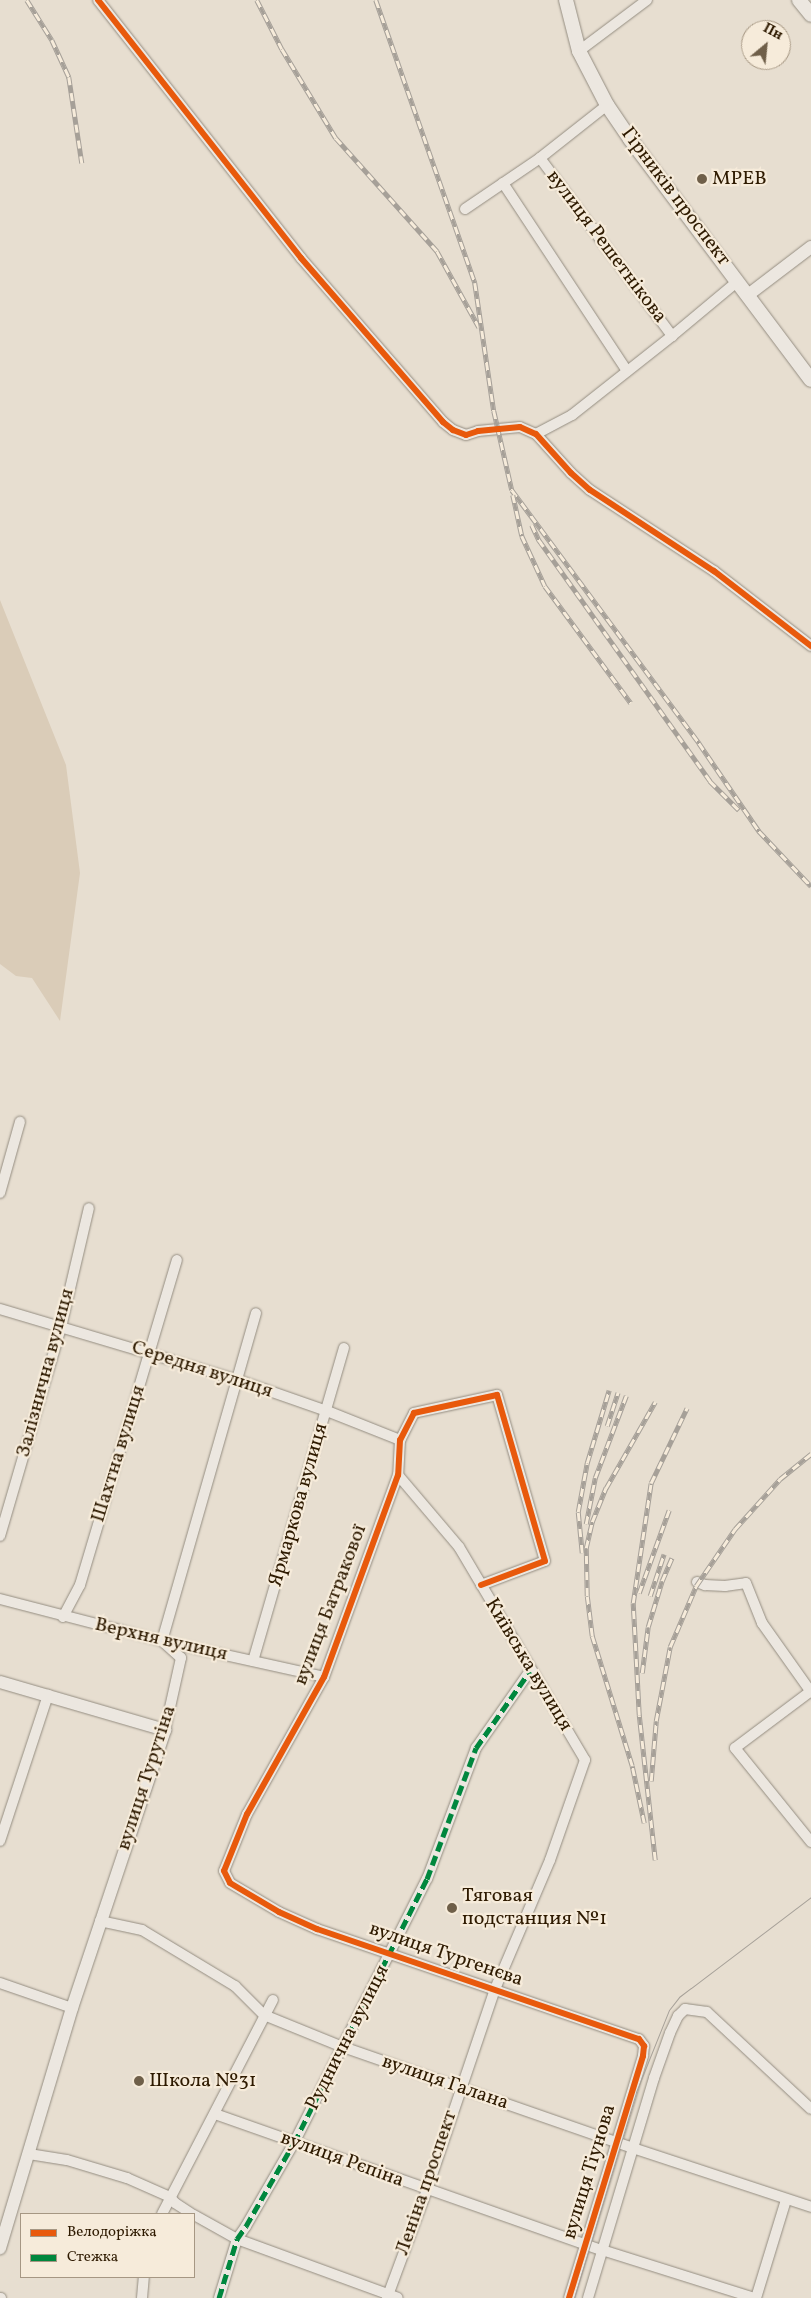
<!DOCTYPE html>
<meta charset="utf-8">
<style>
body{margin:0}
#map{position:relative;width:811px;height:2298px;overflow:hidden;background:#e7ded0;font-family:Vollkorn,serif}
div>[style]{position:absolute}
[style*='--x']{left:calc(var(--x)*1px);top:calc(var(--y)*1px);width:calc(var(--w)*1px);rotate:calc(var(--a)*1deg)}
.green>*{inset:0;background:#daccb8}
.roads{filter:drop-shadow(0 0 1px #948d81) drop-shadow(0 0 1px #948d81)}
.minor>*{height:10px;margin:-5px;padding:0 5px;transform-origin:5px;border-radius:5px;background:#ece7e0}
.tertiary>*{height:12px;margin:-6px;padding:0 6px;transform-origin:6px;border-radius:6px;background:#ece7e0}
.secondary>*{height:14px;margin:-7px;padding:0 7px;transform-origin:7px;border-radius:7px;background:#ece7e0}
.tram>*{height:1px;margin:-0.5px;padding:0 0.5px;transform-origin:0.5px;border-radius:0.5px;background:#a6a098}
.rail>*{height:4.5px;margin-top:-2.25px;transform-origin:0;background:repeating-linear-gradient(90deg,#f6ebda 0 8px,#a6a098 0 16px);box-sizing:border-box;border-block:1px solid #a6a098}
.quiet>*{height:5px;margin-top:-2.5px;transform-origin:0;background:repeating-linear-gradient(90deg,#00873e 0 10px,transparent 0 15px)}
.cycleway>*{height:6px;margin:-3px;padding:0 3px;transform-origin:3px;border-radius:3px;background:#e8590c}
.dots>*{width:14px;height:14px;translate:-50% -50%;box-sizing:border-box;border:2px solid #f6ebda;border-radius:50%}
span{translate:-50% -50%;white-space:nowrap;text-align:center;line-height:1.15;-webkit-text-stroke:4.5px #f6ebda;paint-order:stroke}
.poi-label{font-size:20px;color:#2e1a00}
.left{translate:0 -50%;text-align:left}
.street-label{font-size:20px;color:#2e1a00}
.legend{position:absolute;left:20px;top:2213px;width:175px;height:65px;box-sizing:border-box;background:#f6ebda;border:1px solid #a69783;margin:0;padding:6px 9px;list-style:none;font-size:15px;color:#2e1a00}
.legend li{display:flex;align-items:center;gap:10px;height:25px}
.legend b{width:25px;border:1px solid #a69783}
.north{position:absolute;left:741px;top:20px;width:50px;height:50px;box-sizing:border-box;background:#f6ebda;border:1px solid #a69783;border-radius:50%;rotate:28deg;font-size:14px;font-weight:700;line-height:20px;text-align:center;color:#2e1a00}
.north::after{content:'';display:block;margin:auto;width:18px;height:22px;background:#6f5f49;clip-path:polygon(50% 0,100% 100%,50% 72%,0 100%)}
</style>
<div id="map">
<div class="green">
<i style="clip-path:polygon(0 600px,66px 765px,80px 873px,60px 1021px,32px 978px,16px 976px,0 964px)"></i>
</div>
<div class="roads">
<div class="minor">
<i style="--x:98;--y:0;--w:328;--a:51.8"></i>
<i style="--x:301;--y:258;--w:217;--a:49.1"></i>
<i style="--x:443;--y:422;--w:13;--a:39"></i>
<i style="--x:453;--y:430;--w:14;--a:21"></i>
<i style="--x:466;--y:435;--w:13;--a:-18"></i>
<i style="--x:478;--y:431;--w:42;--a:-5.4"></i>
<i style="--x:520;--y:427;--w:17;--a:24"></i>
<i style="--x:536;--y:434;--w:52;--a:48.1"></i>
<i style="--x:571;--y:473;--w:25;--a:42"></i>
<i style="--x:590;--y:490;--w:148;--a:33.2"></i>
<i style="--x:714;--y:571;--w:123;--a:37.7"></i>
<i style="--x:579;--y:51;--w:85;--a:-36.9"></i>
<i style="--x:540;--y:158;--w:222;--a:53.4"></i>
<i style="--x:503;--y:183;--w:225;--a:56.6"></i>
<i style="--x:465;--y:209;--w:91;--a:-34.2"></i>
<i style="--x:540;--y:158;--w:85;--a:-38.3"></i>
<i style="--x:536;--y:434;--w:41;--a:-27.8"></i>
<i style="--x:572;--y:415;--w:127;--a:-38.3"></i>
<i style="--x:672;--y:336;--w:86;--a:-39.8"></i>
<i style="--x:0;--y:1193;--w:74;--a:-74.3"></i>
<i style="--x:0;--y:1309;--w:248;--a:16.6"></i>
<i style="--x:238;--y:1380;--w:94;--a:19.2"></i>
<i style="--x:327;--y:1411;--w:79;--a:21.7"></i>
<i style="--x:0;--y:1536;--w:218;--a:-73.7"></i>
<i style="--x:61;--y:1327;--w:122;--a:-76.8"></i>
<i style="--x:697;--y:1582;--w:9;--a:21"></i>
<i style="--x:705;--y:1585;--w:20;--a:3"></i>
<i style="--x:725;--y:1586;--w:21;--a:-8"></i>
<i style="--x:746;--y:1583;--w:43;--a:68.2"></i>
<i style="--x:762;--y:1623;--w:85;--a:54.6"></i>
<i style="--x:481;--y:1585;--w:68;--a:-20.6"></i>
<i style="--x:545;--y:1561;--w:173;--a:-106.1"></i>
<i style="--x:497;--y:1395;--w:85;--a:167.8"></i>
<i style="--x:414;--y:1413;--w:30;--a:117"></i>
<i style="--x:400;--y:1440;--w:35;--a:93"></i>
<i style="--x:398;--y:1475;--w:215;--a:110.1"></i>
<i style="--x:324;--y:1677;--w:157;--a:119.3"></i>
<i style="--x:247;--y:1814;--w:61;--a:112"></i>
<i style="--x:224;--y:1871;--w:13;--a:63"></i>
<i style="--x:230;--y:1883;--w:57;--a:30.6"></i>
<i style="--x:279;--y:1912;--w:42;--a:24.1"></i>
<i style="--x:317;--y:1929;--w:340;--a:18.9"></i>
<i style="--x:639;--y:2039;--w:9;--a:54"></i>
<i style="--x:644;--y:2046;--w:10;--a:96"></i>
<i style="--x:643;--y:2056;--w:253;--a:107"></i>
<i style="--x:0;--y:1599;--w:167;--a:14.5"></i>
<i style="--x:162;--y:1641;--w:166;--a:12.5"></i>
<i style="--x:63;--y:1617;--w:36;--a:-62"></i>
<i style="--x:80;--y:1585;--w:339;--a:-73.4"></i>
<i style="--x:253;--y:1661;--w:326;--a:-73.8"></i>
<i style="--x:811;--y:1691;--w:95;--a:143.1"></i>
<i style="--x:735;--y:1748;--w:121;--a:51"></i>
<i style="--x:165;--y:1730;--w:74;--a:-77.5"></i>
<i style="--x:181;--y:1658;--w:25;--a:-138"></i>
<i style="--x:162;--y:1641;--w:341;--a:-74"></i>
<i style="--x:0;--y:1841;--w:154;--a:-71.8"></i>
<i style="--x:100;--y:1921;--w:43;--a:12.1"></i>
<i style="--x:142;--y:1930;--w:109;--a:31.1"></i>
<i style="--x:235;--y:1986;--w:41;--a:45"></i>
<i style="--x:264;--y:2015;--w:85;--a:22.1"></i>
<i style="--x:343;--y:2047;--w:307;--a:19.2"></i>
<i style="--x:633;--y:2148;--w:188;--a:18.3"></i>
<i style="--x:0;--y:1983;--w:76;--a:19.1"></i>
<i style="--x:215;--y:2114;--w:410;--a:19.4"></i>
<i style="--x:602;--y:2250;--w:159;--a:17.5"></i>
<i style="--x:29;--y:2154;--w:38;--a:9"></i>
<i style="--x:67;--y:2160;--w:63;--a:16.7"></i>
<i style="--x:127;--y:2178;--w:47;--a:23.8"></i>
<i style="--x:170;--y:2197;--w:8;--a:50"></i>
<i style="--x:175;--y:2203;--w:20;--a:33"></i>
<i style="--x:162;--y:2214;--w:241;--a:-62.6"></i>
<i style="--x:194;--y:2215;--w:49;--a:29.2"></i>
<i style="--x:237;--y:2239;--w:171;--a:20.1"></i>
<i style="--x:0;--y:2298;--w:1;--a:0"></i>
<i style="--x:142;--y:2298;--w:21;--a:-85"></i>
<i style="--x:219;--y:2298;--w:62;--a:-73"></i>
<i style="--x:237;--y:2239;--w:16;--a:-55"></i>
<i style="--x:246;--y:2226;--w:96;--a:-60"></i>
<i style="--x:294;--y:2143;--w:296;--a:-63.3"></i>
<i style="--x:427;--y:1879;--w:140;--a:-69.5"></i>
<i style="--x:476;--y:1748;--w:94;--a:-55"></i>
<i style="--x:387;--y:2298;--w:115;--a:-69.7"></i>
<i style="--x:427;--y:2190;--w:212;--a:-71.3"></i>
<i style="--x:495;--y:1989;--w:140;--a:-66.9"></i>
<i style="--x:550;--y:1860;--w:106;--a:-70.7"></i>
<i style="--x:585;--y:1760;--w:247;--a:-120.6"></i>
<i style="--x:459;--y:1547;--w:94;--a:-130.3"></i>
<i style="--x:588;--y:2298;--w:230;--a:-73.3"></i>
<i style="--x:654;--y:2078;--w:48;--a:-70.4"></i>
<i style="--x:670;--y:2033;--w:19;--a:-65"></i>
<i style="--x:678;--y:2016;--w:10;--a:-45"></i>
<i style="--x:685;--y:2009;--w:22;--a:8"></i>
<i style="--x:707;--y:2012;--w:142;--a:43"></i>
<i style="--x:756;--y:2298;--w:102;--a:-73"></i>
</div>
<div class="tertiary">
<i style="--x:748;--y:295;--w:79;--a:-37.3"></i>
<i style="--x:0;--y:1682;--w:172;--a:16.2"></i>
<i style="--x:165;--y:1730;--w:293;--a:108.5"></i>
<i style="--x:72;--y:2008;--w:251;--a:106.7"></i>
</div>
<div class="secondary">
<i style="--x:566;--y:0;--w:53;--a:75.7"></i>
<i style="--x:579;--y:51;--w:61;--a:62.6"></i>
<i style="--x:607;--y:105;--w:41;--a:55.9"></i>
<i style="--x:630;--y:139;--w:301;--a:53.1"></i>
<i style="--x:799;--y:0;--w:19;--a:51"></i>
</div>
</div>
<div class="tram">
<i style="--x:574;--y:2298;--w:215;--a:-73.2"></i>
<i style="--x:636;--y:2092;--w:88;--a:-68.1"></i>
<i style="--x:669;--y:2010;--w:16;--a:-52"></i>
<i style="--x:679;--y:1997;--w:15;--a:-37"></i>
<i style="--x:691;--y:1988;--w:151;--a:-37.2"></i>
</div>
<div class="rail">
<i style="--x:27;--y:0;--w:47;--a:58"></i>
<i style="--x:52;--y:40;--w:41;--a:65.3"></i>
<i style="--x:69;--y:77;--w:87;--a:81.4"></i>
<i style="--x:257;--y:0;--w:55;--a:63"></i>
<i style="--x:282;--y:49;--w:104;--a:58.8"></i>
<i style="--x:336;--y:138;--w:152;--a:48.2"></i>
<i style="--x:437;--y:251;--w:87;--a:61.1"></i>
<i style="--x:376;--y:0;--w:300;--a:70.7"></i>
<i style="--x:475;--y:283;--w:129;--a:81.6"></i>
<i style="--x:494;--y:411;--w:81;--a:77.2"></i>
<i style="--x:512;--y:490;--w:315;--a:53.5"></i>
<i style="--x:699;--y:743;--w:107;--a:55.7"></i>
<i style="--x:759;--y:831;--w:76;--a:46.6"></i>
<i style="--x:513;--y:495;--w:42;--a:77.6"></i>
<i style="--x:522;--y:536;--w:55;--a:65.3"></i>
<i style="--x:545;--y:586;--w:145;--a:53.7"></i>
<i style="--x:532;--y:525;--w:17;--a:65"></i>
<i style="--x:539;--y:540;--w:296;--a:54.6"></i>
<i style="--x:710;--y:781;--w:41;--a:45"></i>
<i style="--x:607;--y:1426;--w:35;--a:-72"></i>
<i style="--x:586;--y:1524;--w:47;--a:-78.9"></i>
<i style="--x:595;--y:1478;--w:88;--a:-69.3"></i>
<i style="--x:582;--y:1553;--w:41;--a:-95.6"></i>
<i style="--x:578;--y:1512;--w:50;--a:-79.6"></i>
<i style="--x:587;--y:1463;--w:76;--a:-73.2"></i>
<i style="--x:639;--y:1593;--w:88;--a:-70.1"></i>
<i style="--x:650;--y:1596;--w:44;--a:-71.6"></i>
<i style="--x:642;--y:1673;--w:46;--a:-82.6"></i>
<i style="--x:648;--y:1627;--w:48;--a:-73.1"></i>
<i style="--x:662;--y:1581;--w:25;--a:-67"></i>
<i style="--x:651;--y:1781;--w:60;--a:-85.2"></i>
<i style="--x:656;--y:1721;--w:75;--a:-79.3"></i>
<i style="--x:670;--y:1647;--w:66;--a:-66.9"></i>
<i style="--x:696;--y:1586;--w:69;--a:-55.6"></i>
<i style="--x:735;--y:1529;--w:67;--a:-48"></i>
<i style="--x:780;--y:1479;--w:40;--a:-39"></i>
<i style="--x:644;--y:1823;--w:58;--a:-101.9"></i>
<i style="--x:632;--y:1766;--w:136;--a:-107.1"></i>
<i style="--x:592;--y:1636;--w:40;--a:-97.1"></i>
<i style="--x:587;--y:1596;--w:48;--a:-91.2"></i>
<i style="--x:586;--y:1548;--w:27;--a:-77"></i>
<i style="--x:592;--y:1522;--w:37;--a:-68"></i>
<i style="--x:606;--y:1488;--w:99;--a:-60.3"></i>
<i style="--x:655;--y:1860;--w:146;--a:-96.3"></i>
<i style="--x:639;--y:1715;--w:112;--a:-93.1"></i>
<i style="--x:633;--y:1603;--w:121;--a:-81.5"></i>
<i style="--x:651;--y:1483;--w:83;--a:-64.4"></i>
</div>
<div class="quiet">
<i style="--x:219;--y:2298;--w:62;--a:-73"></i>
<i style="--x:237;--y:2239;--w:16;--a:-55"></i>
<i style="--x:246;--y:2226;--w:96;--a:-60"></i>
<i style="--x:294;--y:2143;--w:296;--a:-63.3"></i>
<i style="--x:427;--y:1879;--w:140;--a:-69.5"></i>
<i style="--x:476;--y:1748;--w:94;--a:-55"></i>
</div>
<div class="cycleway">
<i style="--x:98;--y:0;--w:328;--a:51.8"></i>
<i style="--x:301;--y:258;--w:217;--a:49.1"></i>
<i style="--x:443;--y:422;--w:13;--a:39"></i>
<i style="--x:453;--y:430;--w:14;--a:21"></i>
<i style="--x:466;--y:435;--w:13;--a:-18"></i>
<i style="--x:478;--y:431;--w:42;--a:-5.4"></i>
<i style="--x:520;--y:427;--w:17;--a:24"></i>
<i style="--x:536;--y:434;--w:52;--a:48.1"></i>
<i style="--x:571;--y:473;--w:25;--a:42"></i>
<i style="--x:590;--y:490;--w:148;--a:33.2"></i>
<i style="--x:714;--y:571;--w:123;--a:37.7"></i>
<i style="--x:481;--y:1585;--w:68;--a:-20.6"></i>
<i style="--x:545;--y:1561;--w:173;--a:-106.1"></i>
<i style="--x:497;--y:1395;--w:85;--a:167.8"></i>
<i style="--x:414;--y:1413;--w:30;--a:117"></i>
<i style="--x:400;--y:1440;--w:35;--a:93"></i>
<i style="--x:398;--y:1475;--w:215;--a:110.1"></i>
<i style="--x:324;--y:1677;--w:157;--a:119.3"></i>
<i style="--x:247;--y:1814;--w:61;--a:112"></i>
<i style="--x:224;--y:1871;--w:13;--a:63"></i>
<i style="--x:230;--y:1883;--w:57;--a:30.6"></i>
<i style="--x:279;--y:1912;--w:42;--a:24.1"></i>
<i style="--x:317;--y:1929;--w:340;--a:18.9"></i>
<i style="--x:639;--y:2039;--w:9;--a:54"></i>
<i style="--x:644;--y:2046;--w:10;--a:96"></i>
<i style="--x:643;--y:2056;--w:253;--a:107"></i>
</div>
<div class="dots">
<i style="left:702px;top:179px;background:#6f5f49"></i>
<i style="left:452px;top:1908px;background:#6f5f49"></i>
<i style="left:139px;top:2081px;background:#6f5f49"></i>
</div>
<div class="poi-label">
<span class="left" style="left:712px;top:179px">МРЕВ</span>
<span class="left" style="left:462px;top:1908px">Тяговая<br>подстанция №1</span>
<span class="left" style="left:149px;top:2081px">Школа №31</span>
</div>
<div class="street-label">
<span style="left:675px;top:197px;rotate:53deg">Гірників проспект</span>
<span style="left:606px;top:247px;rotate:53deg">вулиця Решетнікова</span>
<span style="left:202px;top:1370px;rotate:18deg">Середня вулиця</span>
<span style="left:46px;top:1373px;rotate:-75deg">Залізнична вулиця</span>
<span style="left:119px;top:1454px;rotate:-73deg">Шахтна вулиця</span>
<span style="left:299px;top:1505px;rotate:-74deg">Ярмаркова вулиця</span>
<span style="left:331px;top:1605px;rotate:-69deg">вулиця Батракової</span>
<span style="left:161px;top:1640px;rotate:13deg">Верхня вулиця</span>
<span style="left:528px;top:1665px;rotate:59deg">Київська вулиця</span>
<span style="left:147px;top:1778px;rotate:-72deg">вулиця Турутіна</span>
<span style="left:446px;top:1955px;rotate:19deg">вулиця Тургенєва</span>
<span style="left:348px;top:2038px;rotate:-63deg">Руднична вулиця</span>
<span style="left:445px;top:2083px;rotate:19deg">вулиця Галана</span>
<span style="left:342px;top:2160px;rotate:20deg">вулиця Рєпіна</span>
<span style="left:590px;top:2172px;rotate:-73deg">вулиця Тіунова</span>
<span style="left:427px;top:2183px;rotate:-71deg">Леніна проспект</span>
</div>
<ul class="legend">
<li><b style="height:6px;background:#e8590c"></b>Велодоріжка</li>
<li><b style="height:6px;background:#00873e"></b>Стежка</li>
</ul>
<div class="north">Пн</div>
</div>
